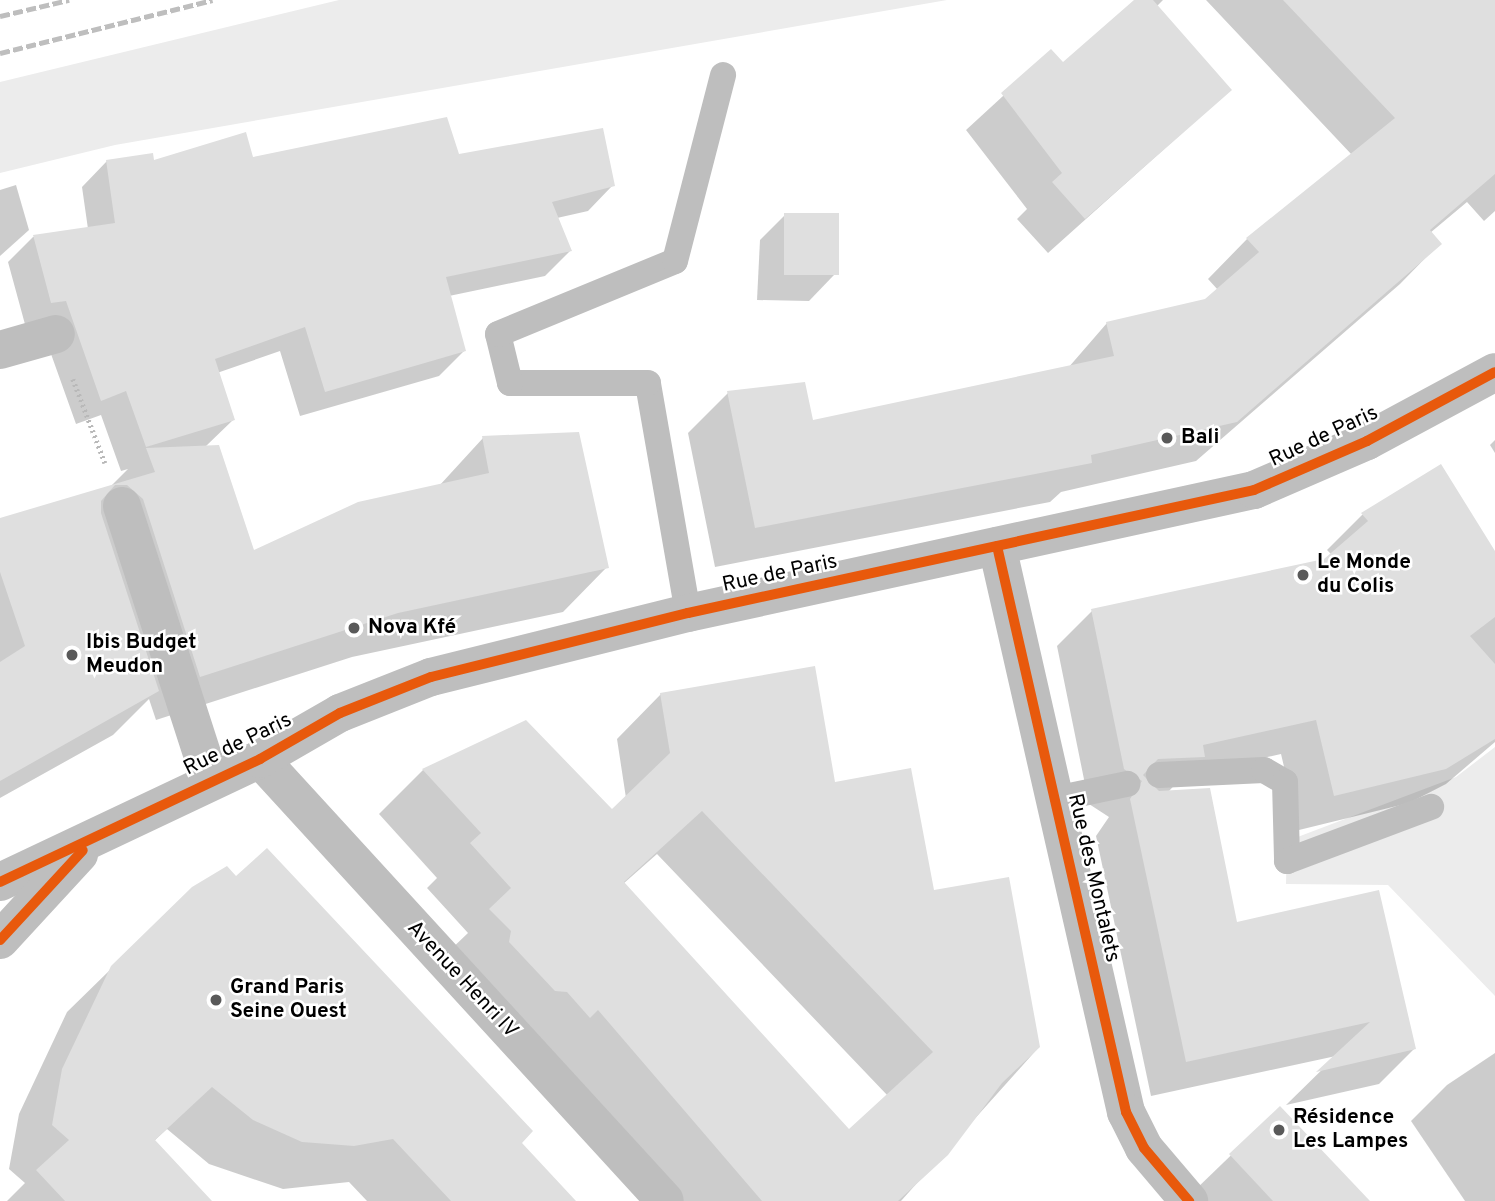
<!DOCTYPE html>
<meta charset="utf-8">
<style>
body{margin:0}
#map{position:relative;width:1495px;height:1201px;overflow:hidden;background:#fff;font-family:Overpass,sans-serif}
div>[style]{position:absolute}
[style*='--x']{left:calc(var(--x)*1px);top:calc(var(--y)*1px);width:calc(var(--w)*1px);rotate:calc(var(--a)*1deg)}
.green>*{inset:0;background:#ececec}
.shadow>*{inset:0;background:#0003}
.building>*{inset:0;background:#dfdfdf;transform-origin:0 0}
.path>*{height:4.5px;margin-top:-2.25px;transform-origin:0;background:repeating-linear-gradient(90deg,#b9b9b9 0 2px,transparent 0 5.5px)}
.service>*{height:26px;margin:-13px;padding:0 13px;transform-origin:13px;border-radius:13px;background:#bebebe}
.minor>*{height:38px;margin:-19px;padding:0 19px;transform-origin:19px;border-radius:19px;background:#bebebe}
.rail>*{height:5px;margin-top:-2.5px;transform-origin:0;background:repeating-linear-gradient(90deg,#bebebe 0 10px,transparent 0 13.5px)}
.cycleway>*{height:10px;margin:-5px;padding:0 5px;transform-origin:5px;border-radius:5px;background:#e8590c}
.dots>*{width:19px;height:19px;translate:-50% -50%;box-sizing:border-box;border:4px solid #fff;border-radius:50%}
span{translate:-50% -50%;white-space:nowrap;text-align:center;line-height:1.15;-webkit-text-stroke:5px #fff;paint-order:stroke}
.street-label{font-size:21px;color:#000}
.poi-label{font-size:21px;color:#000;font-weight:700}
.left{translate:0 -50%;text-align:left}
</style>
<div id="map">
<div class="green">
<i style="clip-path:polygon(339px 0,947px 0,115px 145px,0 173px,0 82px)"></i>
<i style="clip-path:polygon(1495px 747px,1495px 996px,1388px 885px,1286px 884px,1287px 841px,1456px 777px)"></i>
</div>
<div class="shadow">
<i style="clip-path:polygon(1140px 0,1163px 0,1157px 6px,1230px 90px,1048px 253px,1017px 219px,1027px 209px,966px 130px,1051px 52px,1062px 65px)"></i>
<i style="clip-path:polygon(1206px 0,1495px 0,1495px 211px,1484px 221px,1467px 202px,1430px 233px,1439px 244px,1400px 284px,1196px 461px,1061px 492px,1050px 502px,715px 567px,688px 433px,728px 393px,811px 422px,1068px 368px,1107px 323px,1206px 301px,1218px 290px,1208px 279px,1247px 239px,1352px 155px)"></i>
<i style="clip-path:polygon(457px 156px,613px 185px,588px 211px,557px 218px,570px 251px,545px 276px,449px 296px,464px 351px,439px 376px,300px 416px,280px 351px,217px 373px,233px 420px,205px 447px,253px 552px,439px 486px,483px 438px,607px 567px,563px 612px,352px 657px,156px 720px,149px 699px,113px 735px,0 798px,0 519px,110px 487px,128px 469px,121px 471px,101px 415px,76px 424px,41px 326px,26px 328px,8px 262px,33px 237px,88px 229px,82px 187px,107px 161px)"></i>
<i style="clip-path:polygon(16px 185px,29px 230px,0 256px,0 190px)"></i>
<i style="clip-path:polygon(785px 215px,834px 275px,809px 301px,757px 300px,760px 240px)"></i>
<i style="clip-path:polygon(1495px 440px,1495px 453px,1490px 445px)"></i>
<i style="clip-path:polygon(1441px 467px,1495px 554px,1495px 742px,1446px 784px,1409px 803px,1299px 830px,1281px 754px,1184px 775px,1169px 791px,1236px 924px,1414px 1049px,1379px 1084px,1286px 1105px,1336px 1056px,1151px 1096px,1096px 836px,1109px 817px,1089px 804px,1057px 646px,1092px 611px,1325px 561px,1332px 555px,1327px 550px,1362px 515px)"></i>
<i style="clip-path:polygon(evenodd,661px 694px,834px 784px,933px 892px,1039px 1047px,901px 1201px,682px 1201px,446px 954px,468px 933px,427px 888px,437px 878px,379px 814px,423px 770px,526px 723px,612px 812px,626px 798px,617px 739px,661px 694px,657px 854px,888px 1096px,848px 1132px,623px 884px,657px 854px)"></i>
<i style="clip-path:polygon(112px 968px,519px 1143px,574px 1201px,367px 1201px,349px 1182px,283px 1189px,209px 1164px,167px 1129px,154px 1141px,210px 1201px,7px 1201px,25px 1183px,9px 1169px,19px 1114px,67px 1012px)"></i>
<i style="clip-path:polygon(1495px 1053px,1495px 1201px,1465px 1201px,1411px 1121px,1447px 1085px)"></i>
<i style="clip-path:polygon(1280px 1108px,1368px 1201px,1204px 1201px,1194px 1191px)"></i>
</div>
<div class="building">
<i style="clip-path:polygon(1134px 0,1153px 0,1232px 90px,1085px 219px,1052px 182px,1062px 173px,1001px 93px,1051px 49px,1063px 62px)"></i>
<i style="clip-path:polygon(1283px 0,1495px 0,1495px 174px,1430px 230px,1442px 244px,1237px 422px,1091px 455px,1092px 463px,755px 528px,727px 391px,805px 382px,813px 420px,1114px 356px,1106px 322px,1205px 299px,1259px 252px,1246px 238px,1395px 118px)"></i>
<i style="clip-path:polygon(447px 117px,459px 154px,603px 128px,615px 186px,552px 202px,572px 251px,446px 277px,466px 351px,325px 392px,305px 327px,215px 359px,235px 420px,146px 447px,126px 391px,101px 401px,66px 301px,51px 303px,33px 235px,115px 223px,106px 160px,153px 153px,154px 160px,246px 132px,253px 157px)"></i>
<i style="left:784px;top:213px;width:55px;height:62px"></i>
<i style="clip-path:polygon(579px 432px,609px 568px,398px 613px,200px 677px,143px 499px,127px 485px,115px 485px,101px 501px,101px 513px,159px 691px,0 781px,0 662px,25px 646px,0 572px,0 518px,155px 472px,146px 448px,219px 445px,254px 550px,358px 502px,489px 473px,482px 436px)"></i>
<i style="clip-path:polygon(1441px 464px,1495px 551px,1495px 617px,1470px 636px,1495px 664px,1495px 739px,1446px 769px,1334px 796px,1316px 720px,1203px 745px,1205px 757px,1158px 759px,1143px 775px,1159px 791px,1210px 788px,1237px 922px,1379px 890px,1416px 1049px,1316px 1072px,1370px 1022px,1186px 1062px,1130px 799px,1142px 781px,1124px 769px,1091px 609px,1324px 559px,1368px 521px,1361px 513px)"></i>
<i style="clip-path:polygon(evenodd,815px 666px,835px 782px,911px 768px,934px 890px,1009px 877px,1040px 1047px,1002px 1083px,948px 1155px,898px 1201px,762px 1201px,598px 1010px,590px 1018px,567px 992px,555px 991px,509px 942px,511px 931px,489px 909px,511px 888px,470px 843px,481px 833px,422px 769px,526px 720px,612px 809px,670px 753px,660px 693px,815px 666px,702px 811px,933px 1052px,849px 1129px,624px 882px,702px 811px)"></i>
<i style="clip-path:polygon(267px 848px,533px 1131px,522px 1143px,576px 1201px,451px 1201px,393px 1139px,354px 1146px,302px 1142px,253px 1120px,212px 1087px,155px 1140px,212px 1201px,65px 1201px,36px 1170px,69px 1140px,52px 1125px,62px 1069px,111px 966px,192px 887px,227px 866px,236px 876px)"></i>
<i style="clip-path:polygon(1280px 1106px,1370px 1201px,1273px 1201px,1229px 1154px)"></i>
</div>
<div class="path">
<i style="--x:73;--y:379;--w:90;--a:69.1"></i>
</div>
<div class="service">
<i style="--x:688;--y:613;--w:233;--a:-99.9"></i>
<i style="--x:648;--y:383;--w:138;--a:180"></i>
<i style="--x:510;--y:383;--w:50;--a:-103.8"></i>
<i style="--x:498;--y:334;--w:191;--a:-22.4"></i>
<i style="--x:675;--y:261;--w:192;--a:-75.5"></i>
<i style="--x:1159;--y:775;--w:105;--a:-2.7"></i>
<i style="--x:1264;--y:770;--w:24;--a:30"></i>
<i style="--x:1285;--y:782;--w:79;--a:88.5"></i>
<i style="--x:1287;--y:861;--w:154;--a:-20.6"></i>
<i style="--x:1055;--y:799;--w:74;--a:-11.8"></i>
</div>
<div class="minor">
<i style="--x:0;--y:350;--w:58;--a:-15.9"></i>
<i style="--x:122;--y:506;--w:286;--a:72.1"></i>
<i style="--x:997;--y:546;--w:581;--a:77.16"></i>
<i style="--x:1126;--y:1112;--w:40;--a:63.4"></i>
<i style="--x:1144;--y:1148;--w:70;--a:49.7"></i>
<i style="--x:260;--y:759;--w:599;--a:47.5"></i>
<i style="--x:0;--y:882;--w:288;--a:-25.3"></i>
<i style="--x:260;--y:759;--w:92;--a:-29.9"></i>
<i style="--x:340;--y:713;--w:98;--a:-21.6"></i>
<i style="--x:431;--y:677;--w:265;--a:-14"></i>
<i style="--x:688;--y:613;--w:579;--a:-12.26"></i>
<i style="--x:1254;--y:490;--w:123;--a:-23.4"></i>
<i style="--x:1367;--y:441;--w:145;--a:-28.3"></i>
<i style="--x:0;--y:940;--w:117;--a:-47.4"></i>
</div>
<div class="rail">
<i style="--x:0;--y:16;--w:71;--a:-13.1"></i>
<i style="--x:0;--y:53;--w:219;--a:-14"></i>
</div>
<div class="cycleway">
<i style="--x:997;--y:546;--w:581;--a:77.16"></i>
<i style="--x:1126;--y:1112;--w:40;--a:63.4"></i>
<i style="--x:1144;--y:1148;--w:70;--a:49.7"></i>
<i style="--x:0;--y:882;--w:288;--a:-25.3"></i>
<i style="--x:260;--y:759;--w:92;--a:-29.9"></i>
<i style="--x:340;--y:713;--w:98;--a:-21.6"></i>
<i style="--x:431;--y:677;--w:265;--a:-14"></i>
<i style="--x:688;--y:613;--w:579;--a:-12.26"></i>
<i style="--x:1254;--y:490;--w:123;--a:-23.4"></i>
<i style="--x:1367;--y:441;--w:145;--a:-28.3"></i>
<i style="--x:0;--y:940;--w:122;--a:-47.3"></i>
</div>
<div class="dots">
<i style="left:1167px;top:438px;background:#595959"></i>
<i style="left:1303px;top:575px;background:#595959"></i>
<i style="left:354px;top:628px;background:#595959"></i>
<i style="left:72px;top:655px;background:#595959"></i>
<i style="left:216px;top:1000px;background:#595959"></i>
<i style="left:1279px;top:1130px;background:#595959"></i>
</div>
<div class="street-label">
<span style="left:1324px;top:437px;rotate:-25deg">Rue de Paris</span>
<span style="left:780px;top:574px;rotate:-12deg">Rue de Paris</span>
<span style="left:238px;top:745px;rotate:-26deg">Rue de Paris</span>
<span style="left:1093px;top:878px;rotate:77deg">Rue des Montalets</span>
<span style="left:462px;top:980px;rotate:47deg">Avenue Henri IV</span>
</div>
<div class="poi-label">
<span class="left" style="left:1181px;top:438px">Bali</span>
<span class="left" style="left:1317px;top:575px">Le Monde<br>du Colis</span>
<span class="left" style="left:368px;top:628px">Nova Kfé</span>
<span class="left" style="left:86px;top:655px">Ibis Budget<br>Meudon</span>
<span class="left" style="left:230px;top:1000px">Grand Paris<br>Seine Ouest</span>
<span class="left" style="left:1293px;top:1130px">Résidence<br>Les Lampes</span>
</div>
</div>
